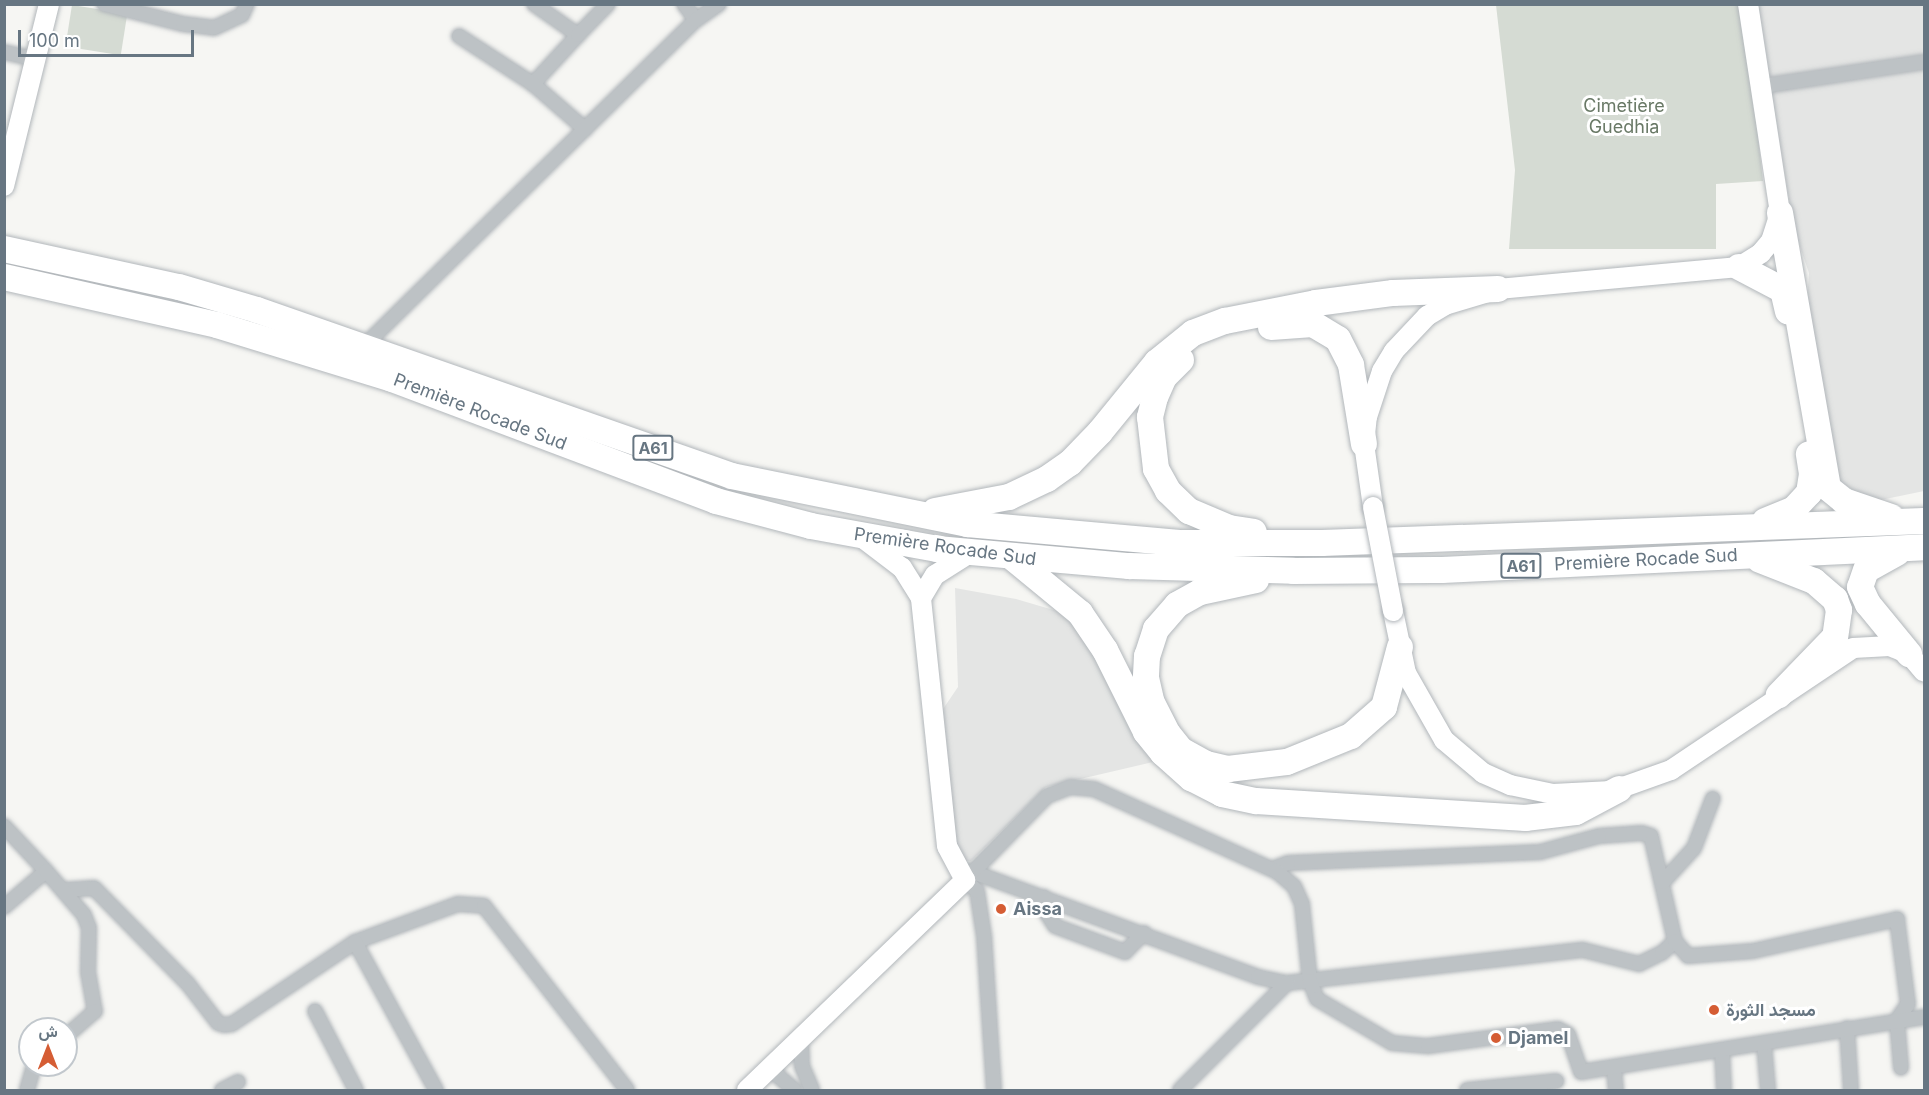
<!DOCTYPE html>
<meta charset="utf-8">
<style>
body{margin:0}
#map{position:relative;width:1929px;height:1095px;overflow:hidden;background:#f6f6f3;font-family:Inter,Vazirmatn,sans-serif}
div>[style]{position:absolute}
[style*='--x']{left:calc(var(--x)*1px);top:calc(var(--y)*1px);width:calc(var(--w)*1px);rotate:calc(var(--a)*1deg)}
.built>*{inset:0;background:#e4e5e4}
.green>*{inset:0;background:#d5dbd3;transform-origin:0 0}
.roads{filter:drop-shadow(0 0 2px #b2b7bb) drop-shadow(0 0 2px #b2b7bb)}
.street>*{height:14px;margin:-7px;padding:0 7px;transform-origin:7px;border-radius:7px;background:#bdc2c5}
.secondary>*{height:20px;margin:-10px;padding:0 10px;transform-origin:10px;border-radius:10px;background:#fff}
.highway>*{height:26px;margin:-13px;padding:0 13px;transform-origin:13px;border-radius:13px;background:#fff}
.bridges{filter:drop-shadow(0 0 2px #b2b7bb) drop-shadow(0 0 2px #b2b7bb)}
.secondary-bridge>*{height:20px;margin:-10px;padding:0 10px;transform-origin:10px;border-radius:10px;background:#fff}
.dots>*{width:16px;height:16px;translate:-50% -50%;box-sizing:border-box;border:3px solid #fff;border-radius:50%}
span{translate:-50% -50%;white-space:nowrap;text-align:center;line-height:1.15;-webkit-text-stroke:6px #fff;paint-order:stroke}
.shield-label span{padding:2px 4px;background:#fff;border:2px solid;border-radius:4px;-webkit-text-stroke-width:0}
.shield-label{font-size:16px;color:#677682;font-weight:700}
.park-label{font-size:18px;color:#697966}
.street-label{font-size:18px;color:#677682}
.poi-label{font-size:18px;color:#677682;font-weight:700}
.left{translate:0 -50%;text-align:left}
.frame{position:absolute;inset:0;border:6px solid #677682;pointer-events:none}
.north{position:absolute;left:18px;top:1017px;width:60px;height:60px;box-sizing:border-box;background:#fff;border:2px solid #c2c8cd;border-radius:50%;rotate:0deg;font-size:16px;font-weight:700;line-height:24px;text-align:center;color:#677682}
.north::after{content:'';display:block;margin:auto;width:21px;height:27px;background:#d55d34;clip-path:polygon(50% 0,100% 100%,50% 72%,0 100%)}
.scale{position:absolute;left:18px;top:30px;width:176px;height:27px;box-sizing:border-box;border:3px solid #677682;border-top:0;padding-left:8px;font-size:18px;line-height:21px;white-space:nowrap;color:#677682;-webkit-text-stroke:4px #fff;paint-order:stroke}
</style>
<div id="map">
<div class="built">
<i style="clip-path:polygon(1756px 5px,1924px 5px,1924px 491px,1871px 502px,1841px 482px,1826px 448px,1806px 318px,1809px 273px,1794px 229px)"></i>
<i style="clip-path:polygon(955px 588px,1016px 599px,1074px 616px,1153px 762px,1046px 787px,971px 861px,955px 861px,943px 709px,958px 687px)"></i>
</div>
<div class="green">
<i style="left:72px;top:5px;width:56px;height:42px;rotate:9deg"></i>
<i style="clip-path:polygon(1496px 5px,1738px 5px,1753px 93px,1763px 181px,1716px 184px,1716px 249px,1509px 249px,1515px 170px)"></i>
</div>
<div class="roads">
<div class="street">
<i style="--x:104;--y:4;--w:81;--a:14.2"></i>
<i style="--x:183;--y:24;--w:31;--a:7"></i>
<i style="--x:214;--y:28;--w:31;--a:-25"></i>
<i style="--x:242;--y:15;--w:12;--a:-66"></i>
<i style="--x:534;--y:4;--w:54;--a:35.2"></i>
<i style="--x:578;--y:35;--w:67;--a:132.6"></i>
<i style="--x:533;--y:84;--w:69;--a:40.9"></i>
<i style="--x:684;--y:4;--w:20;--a:53"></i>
<i style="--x:578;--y:35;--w:43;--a:-45.9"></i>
<i style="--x:459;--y:36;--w:88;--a:33"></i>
<i style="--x:4;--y:52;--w:32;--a:13"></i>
<i style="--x:1763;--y:86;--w:163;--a:-8.5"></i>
<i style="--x:364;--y:346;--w:465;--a:-44.5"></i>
<i style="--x:696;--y:20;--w:28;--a:-35"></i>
<i style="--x:4;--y:826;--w:62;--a:47"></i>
<i style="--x:973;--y:872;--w:304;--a:20.2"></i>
<i style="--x:1258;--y:977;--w:30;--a:12"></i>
<i style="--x:1287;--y:983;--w:298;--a:-6.4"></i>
<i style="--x:1583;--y:950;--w:58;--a:14"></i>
<i style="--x:1639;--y:964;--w:25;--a:-26"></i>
<i style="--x:1662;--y:953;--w:18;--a:-43"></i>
<i style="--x:1675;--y:941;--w:108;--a:-102.9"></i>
<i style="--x:1651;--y:836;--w:9;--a:-162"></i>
<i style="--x:1642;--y:833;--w:43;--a:176"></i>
<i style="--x:1599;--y:836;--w:61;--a:164.8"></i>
<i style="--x:1540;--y:852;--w:252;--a:177.5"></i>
<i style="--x:1288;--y:863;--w:17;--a:159"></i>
<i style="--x:1663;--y:882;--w:46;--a:-47.6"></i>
<i style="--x:1694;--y:848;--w:53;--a:-69.2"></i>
<i style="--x:65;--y:890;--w:29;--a:-4"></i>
<i style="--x:94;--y:888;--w:134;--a:45.6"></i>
<i style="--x:188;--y:984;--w:49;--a:52.4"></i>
<i style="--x:218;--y:1023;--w:6;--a:18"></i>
<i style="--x:224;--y:1025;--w:8;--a:-7"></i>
<i style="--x:232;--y:1024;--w:148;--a:-33.7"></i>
<i style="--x:355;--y:942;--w:110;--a:-20.3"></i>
<i style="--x:458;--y:904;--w:26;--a:4"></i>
<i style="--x:484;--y:906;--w:233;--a:52.1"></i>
<i style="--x:1044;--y:897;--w:12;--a:90"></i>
<i style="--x:1044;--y:909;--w:20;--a:57"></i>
<i style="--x:1055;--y:926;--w:75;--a:20.4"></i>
<i style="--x:1125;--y:952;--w:27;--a:-45"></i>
<i style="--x:4;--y:907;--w:55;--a:-40.6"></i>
<i style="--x:46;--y:871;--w:58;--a:49.2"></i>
<i style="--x:84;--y:915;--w:14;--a:69"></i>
<i style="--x:89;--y:928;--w:44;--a:91.3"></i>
<i style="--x:88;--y:972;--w:40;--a:80"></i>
<i style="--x:95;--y:1011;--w:38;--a:139"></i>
<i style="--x:1675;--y:941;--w:20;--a:49"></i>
<i style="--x:1688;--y:956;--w:65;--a:-4.4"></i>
<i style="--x:1753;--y:951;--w:148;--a:-12.5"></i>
<i style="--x:1897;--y:919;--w:86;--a:82.6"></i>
<i style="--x:1908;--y:1004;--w:19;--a:125"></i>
<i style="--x:1897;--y:1020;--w:48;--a:85.2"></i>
<i style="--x:355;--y:942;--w:169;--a:61.3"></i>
<i style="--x:315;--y:1011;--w:89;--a:62.6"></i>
<i style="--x:1847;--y:1028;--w:62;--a:86.3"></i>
<i style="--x:801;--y:1037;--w:29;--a:88"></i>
<i style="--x:802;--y:1066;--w:26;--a:67"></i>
<i style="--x:1764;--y:1043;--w:47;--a:85.1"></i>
<i style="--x:1722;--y:1051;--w:39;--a:87"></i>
<i style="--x:769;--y:1068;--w:33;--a:41"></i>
<i style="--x:1614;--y:1068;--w:22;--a:85"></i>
<i style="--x:27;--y:1090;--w:26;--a:-74"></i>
<i style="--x:222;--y:1090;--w:18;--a:-27"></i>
<i style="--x:994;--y:1090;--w:154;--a:-93.7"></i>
<i style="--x:984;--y:936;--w:46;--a:-98.8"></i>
<i style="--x:977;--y:891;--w:16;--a:-137"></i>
<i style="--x:965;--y:880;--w:117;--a:-45.7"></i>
<i style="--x:1047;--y:796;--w:25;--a:-21"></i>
<i style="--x:1070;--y:787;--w:24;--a:5"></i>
<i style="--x:1094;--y:789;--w:200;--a:24.3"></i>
<i style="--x:1276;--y:871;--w:23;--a:40"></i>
<i style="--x:1294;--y:886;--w:20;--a:66"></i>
<i style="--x:1302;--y:904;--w:77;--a:84.1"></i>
<i style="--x:1310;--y:981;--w:19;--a:69"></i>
<i style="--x:1317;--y:999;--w:87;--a:30.4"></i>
<i style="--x:1392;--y:1043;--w:36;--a:5"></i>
<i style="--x:1428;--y:1046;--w:131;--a:-7.5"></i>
<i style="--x:1558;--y:1029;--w:11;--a:27"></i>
<i style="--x:1568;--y:1034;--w:40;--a:71.1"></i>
<i style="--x:1581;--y:1072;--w:347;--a:-9.1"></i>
<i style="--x:1180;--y:1090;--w:151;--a:-45"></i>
<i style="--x:1467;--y:1090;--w:90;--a:-5.7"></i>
</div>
<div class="secondary">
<i style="--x:4;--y:186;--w:187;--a:-76.1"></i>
<i style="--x:1373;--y:507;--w:64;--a:-98.1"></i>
<i style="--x:1364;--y:444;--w:27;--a:-84"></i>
<i style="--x:1367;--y:417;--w:48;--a:-71.9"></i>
<i style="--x:1382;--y:371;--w:23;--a:-59"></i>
<i style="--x:1394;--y:351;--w:48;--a:-46.7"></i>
<i style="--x:1427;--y:316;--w:21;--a:-31"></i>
<i style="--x:1445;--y:305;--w:55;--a:-16.8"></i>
<i style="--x:1498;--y:289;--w:242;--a:-5.2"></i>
<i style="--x:1739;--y:267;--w:26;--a:-32"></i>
<i style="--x:1761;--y:253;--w:16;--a:-50"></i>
<i style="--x:1771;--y:241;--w:29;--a:-72"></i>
<i style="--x:1780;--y:213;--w:211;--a:-98.7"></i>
<i style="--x:921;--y:598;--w:27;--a:-59"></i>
<i style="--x:935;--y:575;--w:41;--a:-32.2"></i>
<i style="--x:1393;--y:611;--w:63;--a:78.2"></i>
<i style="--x:1406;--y:673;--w:77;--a:60.4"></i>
<i style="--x:1444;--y:740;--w:51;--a:40.2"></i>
<i style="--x:1483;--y:773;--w:30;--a:24"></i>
<i style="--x:1510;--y:785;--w:44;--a:11.8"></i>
<i style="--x:1553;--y:794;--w:59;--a:-2.9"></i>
<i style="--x:1612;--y:791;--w:63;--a:-19.6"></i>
<i style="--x:1671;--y:770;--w:219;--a:-33.8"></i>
<i style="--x:1853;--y:648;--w:37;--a:-3"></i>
<i style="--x:1890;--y:646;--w:21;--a:23"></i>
<i style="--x:1909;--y:654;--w:23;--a:50"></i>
<i style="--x:747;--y:1090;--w:303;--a:-43.9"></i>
<i style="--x:965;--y:880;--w:38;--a:-118"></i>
<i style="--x:947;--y:846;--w:249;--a:-96"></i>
<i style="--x:921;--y:598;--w:36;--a:-122"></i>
<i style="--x:902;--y:568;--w:48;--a:-142.7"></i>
</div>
<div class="highway">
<i style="--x:1780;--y:213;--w:279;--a:80.1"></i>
<i style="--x:1828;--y:488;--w:21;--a:39"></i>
<i style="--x:1844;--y:501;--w:50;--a:18.8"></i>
<i style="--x:4;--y:249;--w:179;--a:12.3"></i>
<i style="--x:179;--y:287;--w:81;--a:16.4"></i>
<i style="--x:257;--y:310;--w:503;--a:19.26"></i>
<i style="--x:732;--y:476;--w:240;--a:11.5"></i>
<i style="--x:967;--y:524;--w:216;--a:5.1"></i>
<i style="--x:1182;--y:543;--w:140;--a:0"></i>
<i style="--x:1322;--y:543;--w:602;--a:-2.09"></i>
<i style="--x:1739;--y:267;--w:50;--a:27.6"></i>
<i style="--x:1783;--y:290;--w:22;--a:77"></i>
<i style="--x:4;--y:277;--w:218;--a:12.7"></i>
<i style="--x:217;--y:325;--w:183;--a:17.1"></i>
<i style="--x:392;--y:379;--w:346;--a:20.6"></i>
<i style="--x:716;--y:501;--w:98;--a:14.7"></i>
<i style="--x:811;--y:526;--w:128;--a:10.3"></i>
<i style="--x:937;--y:549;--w:193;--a:5.1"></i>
<i style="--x:1129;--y:566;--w:164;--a:1.7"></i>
<i style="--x:1293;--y:571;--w:149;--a:-0.4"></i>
<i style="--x:1442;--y:570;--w:483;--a:-2.7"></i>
<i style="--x:1271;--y:327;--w:42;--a:-4.1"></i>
<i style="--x:1313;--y:324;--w:29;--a:31"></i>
<i style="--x:1338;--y:339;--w:29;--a:63"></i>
<i style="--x:1351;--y:365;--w:80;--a:80.7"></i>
<i style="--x:1181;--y:360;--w:24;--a:135"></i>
<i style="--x:1164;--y:377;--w:22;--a:114"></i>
<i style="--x:1155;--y:397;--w:21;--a:104"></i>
<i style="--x:1150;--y:417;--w:52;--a:83.4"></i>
<i style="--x:1156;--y:469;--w:25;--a:61"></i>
<i style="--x:1168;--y:491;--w:29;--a:44"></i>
<i style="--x:1189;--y:511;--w:43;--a:23"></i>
<i style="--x:1229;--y:528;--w:25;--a:9"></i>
<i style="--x:935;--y:511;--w:75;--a:-10.7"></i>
<i style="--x:1009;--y:497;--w:42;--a:-25.3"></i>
<i style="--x:1047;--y:479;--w:28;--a:-35"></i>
<i style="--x:1070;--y:463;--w:43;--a:-45.9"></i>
<i style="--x:1100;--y:432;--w:90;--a:-50.8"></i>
<i style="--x:1157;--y:362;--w:46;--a:-38.9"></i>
<i style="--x:1193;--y:333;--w:34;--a:-21"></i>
<i style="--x:1225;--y:321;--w:93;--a:-11.2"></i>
<i style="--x:1316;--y:303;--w:78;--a:-7.4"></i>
<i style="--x:1393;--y:293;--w:105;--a:-2.2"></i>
<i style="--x:1765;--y:521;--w:31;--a:-22"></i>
<i style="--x:1794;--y:509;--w:22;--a:-47"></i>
<i style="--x:1809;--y:493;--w:19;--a:-81"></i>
<i style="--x:1812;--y:474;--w:20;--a:-99"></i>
<i style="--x:1897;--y:553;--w:35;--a:151"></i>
<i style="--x:1866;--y:570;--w:18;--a:109"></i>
<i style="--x:1860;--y:587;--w:19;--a:65"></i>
<i style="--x:1868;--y:604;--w:65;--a:50.6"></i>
<i style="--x:1013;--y:558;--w:87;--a:39.4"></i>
<i style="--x:1080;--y:613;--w:45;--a:56"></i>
<i style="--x:1105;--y:650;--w:92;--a:63.4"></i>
<i style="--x:1146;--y:732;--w:27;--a:51"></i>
<i style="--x:1163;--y:753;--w:38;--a:42"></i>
<i style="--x:1191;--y:778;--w:35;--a:27"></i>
<i style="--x:1222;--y:794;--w:35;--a:12"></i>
<i style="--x:1256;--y:801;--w:270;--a:3.6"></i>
<i style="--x:1525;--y:818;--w:51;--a:-6.7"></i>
<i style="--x:1576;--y:812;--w:49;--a:-28.1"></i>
<i style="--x:1760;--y:560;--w:58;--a:21.3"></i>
<i style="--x:1814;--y:581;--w:28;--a:41"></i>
<i style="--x:1835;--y:599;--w:12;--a:70"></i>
<i style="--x:1839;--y:610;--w:27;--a:98"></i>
<i style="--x:1835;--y:637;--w:81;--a:134"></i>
<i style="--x:1256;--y:580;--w:57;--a:167.9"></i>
<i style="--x:1200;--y:592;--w:26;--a:151"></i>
<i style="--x:1177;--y:605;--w:32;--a:131"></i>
<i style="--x:1156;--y:629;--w:28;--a:108"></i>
<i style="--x:1147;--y:656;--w:22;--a:93"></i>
<i style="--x:1146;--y:678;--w:26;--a:77"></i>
<i style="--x:1152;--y:703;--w:35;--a:63"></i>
<i style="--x:1168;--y:734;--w:21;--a:51"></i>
<i style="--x:1181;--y:750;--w:29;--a:29"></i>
<i style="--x:1206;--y:764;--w:23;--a:13"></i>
<i style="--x:1228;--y:769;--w:59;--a:-6.8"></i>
<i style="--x:1287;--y:762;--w:69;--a:-22.1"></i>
<i style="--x:1351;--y:736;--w:44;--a:-41.3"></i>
<i style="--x:1384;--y:707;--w:62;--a:-75.1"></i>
</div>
</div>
<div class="bridges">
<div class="secondary-bridge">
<i style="--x:1373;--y:507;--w:106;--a:79.1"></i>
</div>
</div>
<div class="dots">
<i style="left:1001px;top:909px;background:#d55d34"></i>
<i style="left:1714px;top:1010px;background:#d55d34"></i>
<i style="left:1496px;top:1038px;background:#d55d34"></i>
</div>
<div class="shield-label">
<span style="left:653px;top:448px">A61</span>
<span style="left:1521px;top:566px">A61</span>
</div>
<div class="park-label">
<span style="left:1624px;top:117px">Cimetière<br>Guedhia</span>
</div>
<div class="street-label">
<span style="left:480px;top:412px;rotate:21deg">Première Rocade Sud</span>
<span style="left:945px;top:547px;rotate:8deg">Première Rocade Sud</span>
<span style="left:1646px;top:560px;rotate:-3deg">Première Rocade Sud</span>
</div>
<div class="poi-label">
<span class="left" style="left:1013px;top:909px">Aissa</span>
<span class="left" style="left:1726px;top:1010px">مسجد الثورة</span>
<span class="left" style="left:1508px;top:1038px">Djamel</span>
</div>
<div class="frame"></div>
<div class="north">ش</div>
<div class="scale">100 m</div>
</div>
